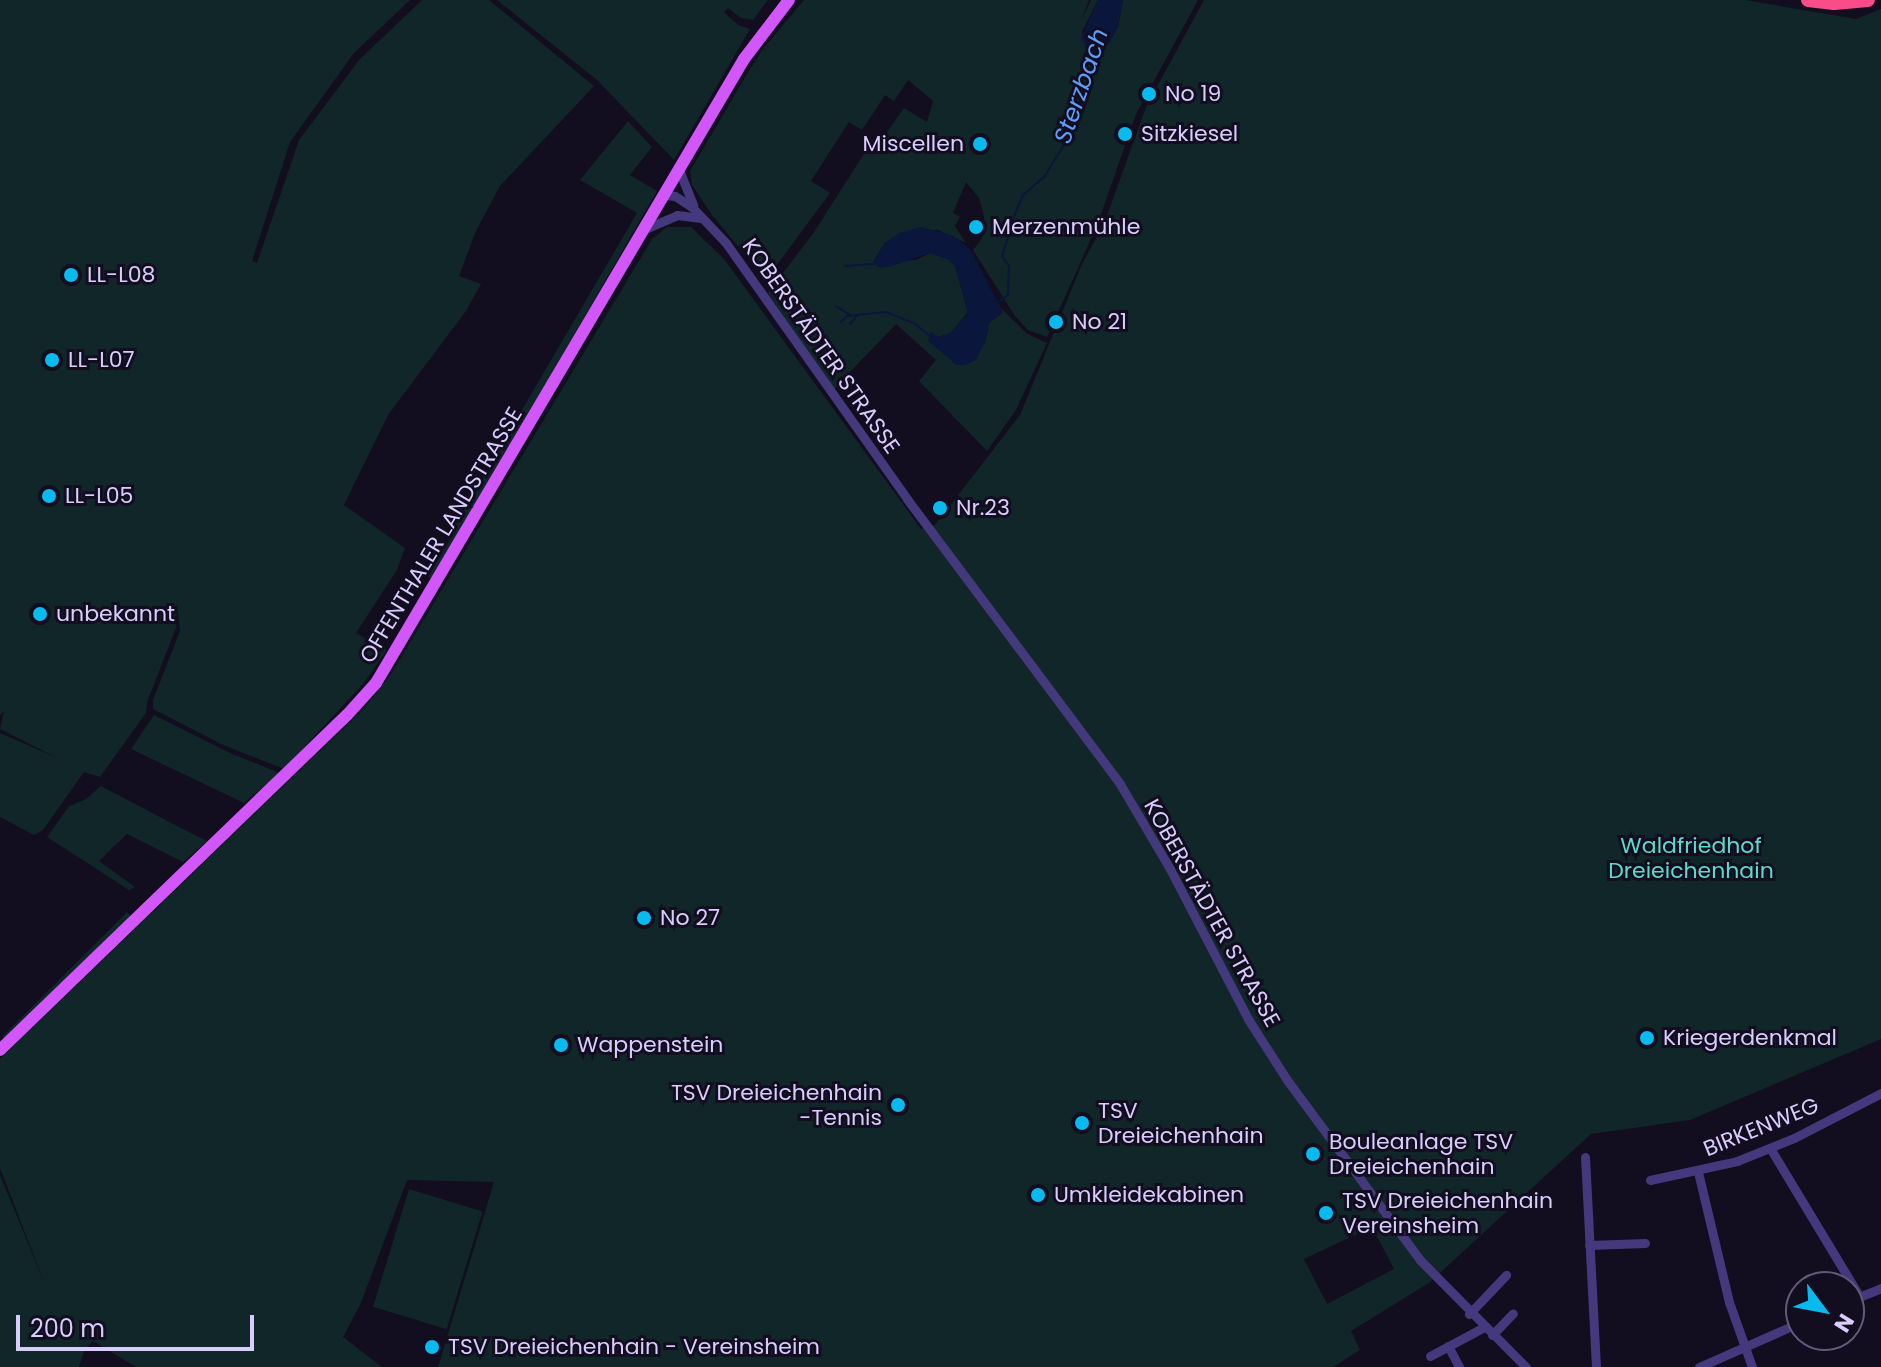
<!DOCTYPE html>
<meta charset="utf-8">
<style>
body{margin:0}
#map{position:relative;width:1881px;height:1367px;overflow:hidden;background:#120d1f;font-family:Poppins,sans-serif}
div>[style]{position:absolute}
[style*='--x']{left:calc(var(--x)*1px);top:calc(var(--y)*1px);width:calc(var(--w)*1px);rotate:calc(var(--a)*1deg)}
.green>*{inset:0;background:#102629;transform-origin:0 0}
.water>*{inset:0;background:#0a163b}
.stream>*{height:2px;margin:-1px;padding:0 1px;transform-origin:1px;border-radius:1px;background:#0a163b}
.minor>*{height:9px;margin:-4.5px;padding:0 4.5px;transform-origin:4.5px;border-radius:4.5px;background:#45397d}
.major>*{height:12px;margin:-6px;padding:0 6px;transform-origin:6px;border-radius:6px;background:#d257fa}
.highway>*{height:14px;margin:-7px;padding:0 7px;transform-origin:7px;border-radius:7px;background:#f94c89}
.dots>*{width:22px;height:22px;translate:-50% -50%;box-sizing:border-box;border:4px solid #120d1f;border-radius:50%}
span{translate:-50% -50%;white-space:nowrap;text-align:center;line-height:1.15;-webkit-text-stroke:6px #120d1f;paint-order:stroke}
.poi-label{font-size:22px;color:#d8cdfd}
.left{translate:0 -50%;text-align:left}
.right{translate:-100% -50%;text-align:right}
.street-label{font-size:22px;color:#d8cdfd}
.park-label{font-size:22px;color:#5cdacb}
.water-label{font-size:24px;color:#5e9efa;font-style:italic}
.north{position:absolute;left:1785px;top:1271px;width:80px;height:80px;box-sizing:border-box;background:#120d1f;border:2px solid #615a78;border-radius:50%;rotate:122deg;font-size:22px;font-weight:700;line-height:32px;text-align:center;color:#d8cdfd}
.north::after{content:'';display:block;margin:auto;width:28px;height:36px;background:#08baee;clip-path:polygon(50% 0,100% 100%,50% 72%,0 100%)}
.scale{position:absolute;left:16px;top:1315px;width:238px;height:36px;box-sizing:border-box;border:4px solid #d8cdfd;border-top:0;padding-left:10px;font-size:24px;line-height:28px;white-space:nowrap;color:#d8cdfd;-webkit-text-stroke:6px #120d1f;paint-order:stroke}
</style>
<div id="map">
<div class="green">
<i style="clip-path:polygon(0 0,410px 0,354px 53px,290px 142px,252px 261px,257px 263px,299px 140px,359px 60px,422px 0,489px 0,594px 86px,500px 186px,476px 231px,459px 276px,481px 284px,466px 311px,388px 415px,344px 505px,405px 548px,397px 570px,356px 633px,387px 650px,363px 684px,284px 769px,221px 744px,153px 709px,153px 700px,180px 631px,177px 605px,176px 628px,147px 702px,146px 713px,100px 777px,84px 772px,43px 830px,34px 835px,0 817px,0 733px,55px 757px,0 729px,4px 711px,0 715px)"></i>
<i style="clip-path:polygon(497px 0,768px 0,753px 20px,741px 18px,728px 8px,724px 12px,738px 25px,750px 29px,674px 160px,597px 80px)"></i>
<i style="clip-path:polygon(804px 0,1089px 0,1082px 19px,1091px 0,1098px 0,1082px 32px,1090px 53px,1098px 53px,1118px 27px,1123px 0,1198px 0,1136px 114px,1098px 223px,1047px 337px,1028px 330px,1015px 316px,973px 250px,981px 240px,984px 216px,979px 198px,966px 182px,953px 213px,960px 217px,955px 226px,966px 243px,938px 230px,900px 233px,885px 243px,873px 262px,916px 260px,930px 253px,948px 259px,955px 266px,968px 312px,951px 333px,928px 340px,957px 365px,985px 343px,989px 323px,1002px 313px,1001px 308px,1026px 333px,1047px 343px,1016px 410px,987px 451px,919px 381px,936px 360px,896px 324px,833px 390px,768px 293px,814px 232px,876px 135px,882px 139px,904px 108px,927px 122px,933px 101px,908px 80px,894px 101px,885px 95px,862px 130px,849px 122px,811px 181px,830px 193px,766px 280px,712px 215px,692px 185px,690px 171px,747px 74px,763px 49px)"></i>
<i style="clip-path:polygon(evenodd,1204px 0,1745px 0,1856px 19px,1881px 9px,1881px 1039px,1690px 1120px,1591px 1134px,1429px 1283px,1351px 1331px,1360px 1350px,1333px 1367px,438px 1367px,494px 1182px,407px 1180px,361px 1303px,343px 1337px,382px 1367px,136px 1367px,93px 1341px,85px 1349px,79px 1367px,0 1367px,0 1175px,44px 1282px,0 1168px,0 1059px,361px 712px,390px 676px,652px 239px,667px 227px,691px 227px,724px 259px,921px 529px,935px 525px,1020px 415px,1082px 264px,1104px 224px,1146px 107px,1204px 0,1372px 1227px,1394px 1269px,1327px 1304px,1304px 1259px,1372px 1227px)"></i>
<i style="clip-path:polygon(628px 121px,652px 147px,630px 175px,657px 191px,433px 579px,428px 577px,467px 504px,637px 213px,580px 180px)"></i>
<i style="clip-path:polygon(154px 715px,230px 753px,280px 773px,244px 803px,131px 749px)"></i>
<i style="clip-path:polygon(101px 786px,179px 827px,207px 841px,183px 862px,127px 834px,99px 861px,135px 887px,129px 890px,47px 837px,69px 806px,86px 799px)"></i>
<i style="left:127px;top:912px;width:6px;height:177px;rotate:45deg"></i>
<i style="left:409px;top:1189px;width:77px;height:123px;rotate:17deg"></i>
</div>
<div class="water">
<i style="clip-path:polygon(1098px 0,1123px 0,1118px 27px,1111px 41px,1098px 53px,1090px 53px,1081px 38px)"></i>
<i style="clip-path:polygon(921px 227px,952px 235px,970px 249px,1001px 308px,1002px 313px,989px 323px,985px 342px,976px 360px,965px 365px,957px 365px,928px 341px,931px 332px,938px 337px,951px 333px,968px 313px,955px 266px,948px 259px,930px 253px,892px 266px,880px 268px,873px 262px,885px 243px,900px 233px)"></i>
</div>
<div class="stream">
<i style="--x:1068;--y:131;--w:11;--a:49"></i>
<i style="--x:845;--y:266;--w:29;--a:-4"></i>
<i style="--x:997;--y:303;--w:14;--a:-36"></i>
<i style="--x:1008;--y:295;--w:29;--a:-88"></i>
<i style="--x:1009;--y:266;--w:12;--a:-125"></i>
<i style="--x:1002;--y:256;--w:44;--a:-72.8"></i>
<i style="--x:1015;--y:214;--w:21;--a:-67"></i>
<i style="--x:1023;--y:195;--w:28;--a:-41"></i>
<i style="--x:1044;--y:177;--w:40;--a:-58"></i>
<i style="--x:1065;--y:143;--w:56;--a:-77.7"></i>
<i style="--x:1077;--y:88;--w:37;--a:-70"></i>
<i style="--x:836;--y:306;--w:19;--a:32"></i>
<i style="--x:841;--y:322;--w:8;--a:-45"></i>
<i style="--x:847;--y:316;--w:39;--a:-6"></i>
<i style="--x:886;--y:312;--w:31;--a:22"></i>
<i style="--x:915;--y:324;--w:21;--a:39"></i>
<i style="--x:850;--y:324;--w:11;--a:-49"></i>
</div>
<div class="minor">
<i style="--x:679;--y:170;--w:38;--a:68"></i>
<i style="--x:665;--y:195;--w:10;--a:6"></i>
<i style="--x:675;--y:196;--w:20;--a:33"></i>
<i style="--x:692;--y:207;--w:50;--a:46.6"></i>
<i style="--x:726;--y:243;--w:314;--a:54.7"></i>
<i style="--x:907;--y:499;--w:356;--a:53.2"></i>
<i style="--x:1120;--y:784;--w:99;--a:59.5"></i>
<i style="--x:1170;--y:869;--w:169;--a:62.5"></i>
<i style="--x:1248;--y:1019;--w:72;--a:57.4"></i>
<i style="--x:1287;--y:1080;--w:224;--a:53.5"></i>
<i style="--x:1420;--y:1260;--w:151;--a:45.3"></i>
<i style="--x:647;--y:228;--w:33;--a:-23"></i>
<i style="--x:677;--y:215;--w:24;--a:7"></i>
<i style="--x:1770;--y:1148;--w:174;--a:58.9"></i>
<i style="--x:1585;--y:1157;--w:210;--a:87"></i>
<i style="--x:1698;--y:1172;--w:134;--a:76.6"></i>
<i style="--x:1729;--y:1302;--w:69;--a:70.5"></i>
<i style="--x:1650;--y:1180;--w:89;--a:-12.3"></i>
<i style="--x:1737;--y:1161;--w:61;--a:-22"></i>
<i style="--x:1794;--y:1138;--w:98;--a:-27.3"></i>
<i style="--x:1589;--y:1245;--w:56;--a:-2"></i>
<i style="--x:1849;--y:1301;--w:35;--a:-22"></i>
<i style="--x:1469;--y:1314;--w:54;--a:-46.5"></i>
<i style="--x:1492;--y:1335;--w:30;--a:-46"></i>
<i style="--x:1448;--y:1346;--w:24;--a:62"></i>
<i style="--x:1430;--y:1356;--w:61;--a:-28.2"></i>
<i style="--x:1699;--y:1367;--w:111;--a:-23.8"></i>
</div>
<div class="major">
<i style="--x:0;--y:1050;--w:482;--a:-44"></i>
<i style="--x:347;--y:715;--w:43;--a:-47.8"></i>
<i style="--x:376;--y:683;--w:724;--a:-59.47"></i>
<i style="--x:744;--y:59;--w:74;--a:-52.7"></i>
</div>
<div class="highway">
<i style="--x:1808;--y:0;--w:26;--a:7"></i>
<i style="--x:1834;--y:3;--w:34;--a:-5"></i>
</div>
<div class="dots">
<i style="left:1149px;top:94px;background:#08baee"></i>
<i style="left:1125px;top:134px;background:#08baee"></i>
<i style="left:980px;top:144px;background:#08baee"></i>
<i style="left:976px;top:227px;background:#08baee"></i>
<i style="left:71px;top:275px;background:#08baee"></i>
<i style="left:1056px;top:322px;background:#08baee"></i>
<i style="left:52px;top:360px;background:#08baee"></i>
<i style="left:49px;top:496px;background:#08baee"></i>
<i style="left:940px;top:508px;background:#08baee"></i>
<i style="left:40px;top:614px;background:#08baee"></i>
<i style="left:644px;top:918px;background:#08baee"></i>
<i style="left:1647px;top:1038px;background:#08baee"></i>
<i style="left:561px;top:1045px;background:#08baee"></i>
<i style="left:898px;top:1105px;background:#08baee"></i>
<i style="left:1082px;top:1123px;background:#08baee"></i>
<i style="left:1313px;top:1154px;background:#08baee"></i>
<i style="left:1038px;top:1195px;background:#08baee"></i>
<i style="left:1326px;top:1213px;background:#08baee"></i>
<i style="left:432px;top:1347px;background:#08baee"></i>
</div>
<div class="poi-label">
<span class="left" style="left:1165px;top:94px">No 19</span>
<span class="left" style="left:1141px;top:134px">Sitzkiesel</span>
<span class="right" style="left:964px;top:144px">Miscellen</span>
<span class="left" style="left:992px;top:227px">Merzenmühle</span>
<span class="left" style="left:87px;top:275px">LL-L08</span>
<span class="left" style="left:1072px;top:322px">No 21</span>
<span class="left" style="left:68px;top:360px">LL-L07</span>
<span class="left" style="left:65px;top:496px">LL-L05</span>
<span class="left" style="left:956px;top:508px">Nr.23</span>
<span class="left" style="left:56px;top:614px">unbekannt</span>
<span class="left" style="left:660px;top:918px">No 27</span>
<span class="left" style="left:1663px;top:1038px">Kriegerdenkmal</span>
<span class="left" style="left:577px;top:1045px">Wappenstein</span>
<span class="right" style="left:882px;top:1105px">TSV Dreieichenhain<br>-Tennis</span>
<span class="left" style="left:1098px;top:1123px">TSV<br>Dreieichenhain</span>
<span class="left" style="left:1329px;top:1154px">Bouleanlage TSV<br>Dreieichenhain</span>
<span class="left" style="left:1054px;top:1195px">Umkleidekabinen</span>
<span class="left" style="left:1342px;top:1213px">TSV Dreieichenhain<br>Vereinsheim</span>
<span class="left" style="left:448px;top:1347px">TSV Dreieichenhain - Vereinsheim</span>
</div>
<div class="street-label">
<span style="left:821px;top:346px;rotate:55deg">KOBERSTÄDTER STRASSE</span>
<span style="left:441px;top:535px;rotate:-59deg">OFFENTHALER LANDSTRASSE</span>
<span style="left:1212px;top:913px;rotate:61deg">KOBERSTÄDTER STRASSE</span>
<span style="left:1761px;top:1127px;rotate:-22deg">BIRKENWEG</span>
</div>
<div class="park-label">
<span style="left:1691px;top:858px">Waldfriedhof<br>Dreieichenhain</span>
</div>
<div class="water-label">
<span style="left:1081px;top:86px;rotate:-71deg">Sterzbach</span>
</div>
<div class="north">N</div>
<div class="scale">200 m</div>
</div>
